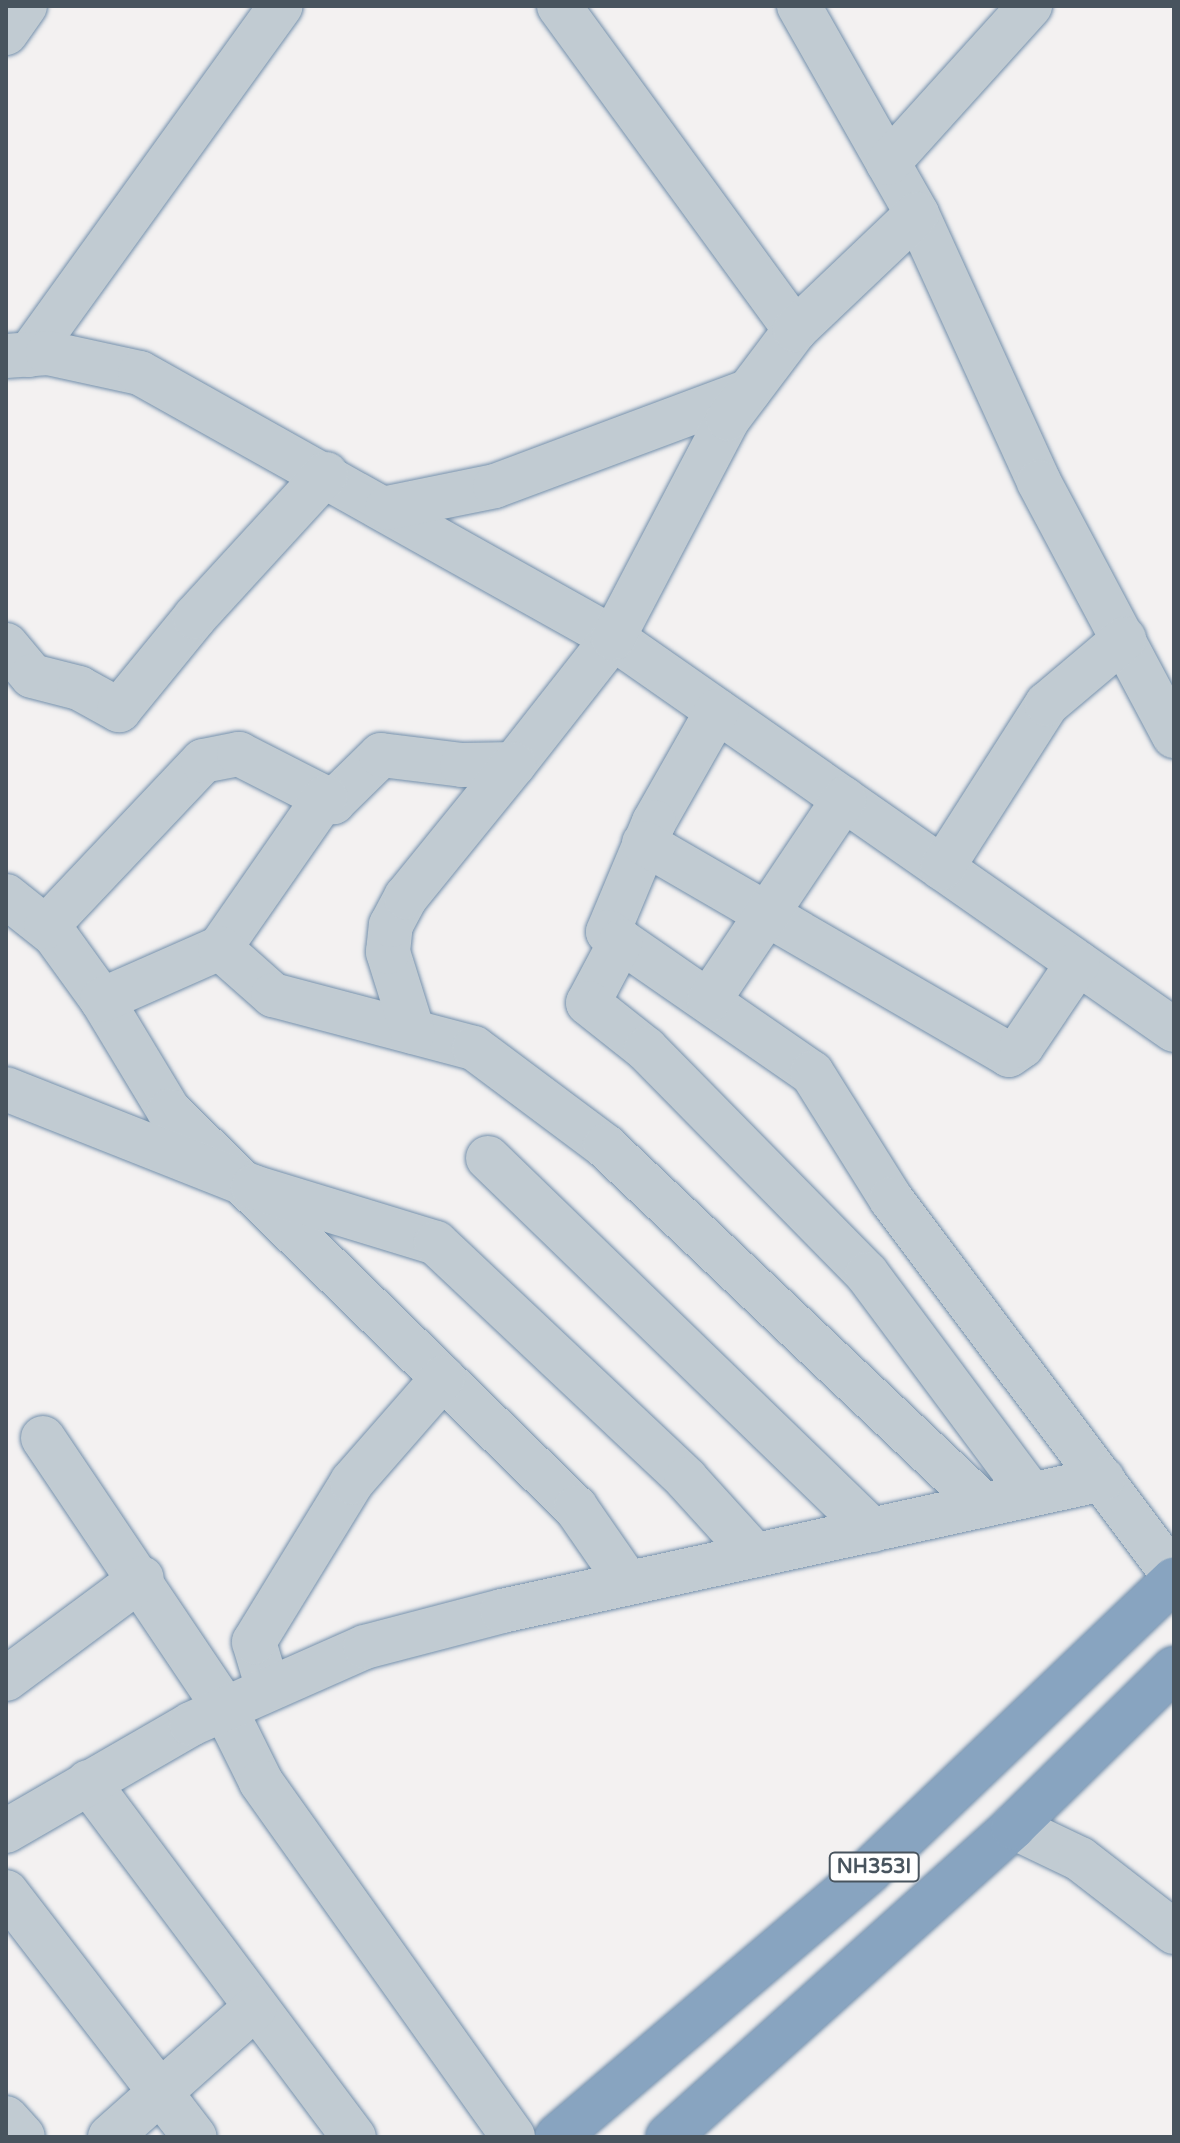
<!DOCTYPE html>
<style>
body{margin:0}
#map{position:relative;width:1180px;height:2143px;overflow:hidden;background:#f3f1f1;font-family:"Varela Round",sans-serif}
div>[style]{position:absolute}
[style*='--x']{left:calc(var(--x)*1px);top:calc(var(--y)*1px);width:calc(var(--w)*1px);rotate:calc(var(--a)*1deg)}
.roads{filter:drop-shadow(0 0 2px #738fab) drop-shadow(0 0 2px #738fab)}
.minor>*{height:44px;margin:-22px;padding:0 22px;transform-origin:22px;border-radius:22px;background:#c1cbd2}
.highway>*{height:44px;margin:-22px;padding:0 22px;transform-origin:22px;border-radius:22px;background:#88a4c0}
span{translate:-50% -50%;white-space:nowrap;text-align:center;line-height:1.15;-webkit-text-stroke:6px #fff;paint-order:stroke}
.shield-label span{padding:2px 6px;background:#fff;border:2px solid;border-radius:6px;-webkit-text-stroke-width:0}
.shield-label{font-size:20px;color:#48545e;font-weight:700}
.frame{position:absolute;inset:0;border:8px solid #48545e;pointer-events:none}
</style>
<div id="map">
<div class="roads">
<div class="minor">
<i style="--x:559;--y:6;--w:401;--a:53.9"></i>
<i style="--x:799;--y:6;--w:239;--a:60.4"></i>
<i style="--x:917;--y:214;--w:294;--a:65.5"></i>
<i style="--x:1039;--y:482;--w:288;--a:62"></i>
<i style="--x:6;--y:33;--w:33;--a:-55"></i>
<i style="--x:888;--y:163;--w:212;--a:-47.9"></i>
<i style="--x:29;--y:355;--w:430;--a:-54.2"></i>
<i style="--x:6;--y:356;--w:42;--a:-4.1"></i>
<i style="--x:48;--y:353;--w:94;--a:12.3"></i>
<i style="--x:140;--y:373;--w:542;--a:29.26"></i>
<i style="--x:613;--y:638;--w:684;--a:34.94"></i>
<i style="--x:387;--y:508;--w:110;--a:-11.5"></i>
<i style="--x:495;--y:486;--w:271;--a:-20.5"></i>
<i style="--x:6;--y:645;--w:40;--a:50"></i>
<i style="--x:32;--y:676;--w:49;--a:14.3"></i>
<i style="--x:79;--y:688;--w:46;--a:28.8"></i>
<i style="--x:119;--y:710;--w:120;--a:-50.7"></i>
<i style="--x:195;--y:617;--w:194;--a:-47.5"></i>
<i style="--x:717;--y:711;--w:128;--a:119.6"></i>
<i style="--x:654;--y:822;--w:119;--a:112.7"></i>
<i style="--x:608;--y:932;--w:248;--a:34.7"></i>
<i style="--x:812;--y:1073;--w:149;--a:57.9"></i>
<i style="--x:891;--y:1199;--w:471;--a:53.1"></i>
<i style="--x:644;--y:843;--w:422;--a:30.1"></i>
<i style="--x:1009;--y:1055;--w:16;--a:-35"></i>
<i style="--x:1022;--y:1046;--w:100;--a:-56"></i>
<i style="--x:942;--y:868;--w:195;--a:-57.4"></i>
<i style="--x:1047;--y:704;--w:101;--a:-40.2"></i>
<i style="--x:6;--y:896;--w:63;--a:38.5"></i>
<i style="--x:55;--y:935;--w:80;--a:54.1"></i>
<i style="--x:102;--y:1000;--w:130;--a:58.9"></i>
<i style="--x:169;--y:1111;--w:569;--a:44.29"></i>
<i style="--x:576;--y:1508;--w:91;--a:55.3"></i>
<i style="--x:46;--y:927;--w:228;--a:-46.6"></i>
<i style="--x:203;--y:761;--w:37;--a:-11"></i>
<i style="--x:239;--y:754;--w:106;--a:27.1"></i>
<i style="--x:333;--y:802;--w:67;--a:-44.4"></i>
<i style="--x:381;--y:755;--w:82;--a:7"></i>
<i style="--x:462;--y:765;--w:52;--a:-1.1"></i>
<i style="--x:514;--y:764;--w:160;--a:-51.8"></i>
<i style="--x:613;--y:638;--w:247;--a:-62.3"></i>
<i style="--x:728;--y:419;--w:111;--a:-53"></i>
<i style="--x:795;--y:330;--w:168;--a:-43.6"></i>
<i style="--x:621;--y:941;--w:70;--a:118"></i>
<i style="--x:588;--y:1003;--w:74;--a:38.4"></i>
<i style="--x:646;--y:1049;--w:315;--a:45.5"></i>
<i style="--x:867;--y:1274;--w:274;--a:53.3"></i>
<i style="--x:220;--y:948;--w:184;--a:-55.2"></i>
<i style="--x:102;--y:1000;--w:129;--a:-23.8"></i>
<i style="--x:220;--y:948;--w:71;--a:41.6"></i>
<i style="--x:273;--y:995;--w:208;--a:14.8"></i>
<i style="--x:474;--y:1048;--w:164;--a:36.8"></i>
<i style="--x:605;--y:1146;--w:522;--a:43.45"></i>
<i style="--x:709;--y:1000;--w:242;--a:-56.1"></i>
<i style="--x:413;--y:1032;--w:84;--a:-107.4"></i>
<i style="--x:388;--y:952;--w:27;--a:-84"></i>
<i style="--x:391;--y:925;--w:32;--a:-62"></i>
<i style="--x:406;--y:897;--w:171;--a:-50.9"></i>
<i style="--x:6;--y:1089;--w:266;--a:21.6"></i>
<i style="--x:253;--y:1187;--w:191;--a:17"></i>
<i style="--x:436;--y:1243;--w:344;--a:43.3"></i>
<i style="--x:686;--y:1479;--w:103;--a:47.8"></i>
<i style="--x:488;--y:1158;--w:535;--a:44.09"></i>
<i style="--x:43;--y:1438;--w:326;--a:56.1"></i>
<i style="--x:225;--y:1709;--w:81;--a:63.7"></i>
<i style="--x:261;--y:1782;--w:435;--a:54.6"></i>
<i style="--x:6;--y:1679;--w:169;--a:-36.6"></i>
<i style="--x:268;--y:1689;--w:49;--a:-106.6"></i>
<i style="--x:254;--y:1642;--w:188;--a:-58.5"></i>
<i style="--x:352;--y:1482;--w:138;--a:-48.8"></i>
<i style="--x:88;--y:1782;--w:444;--a:53.2"></i>
<i style="--x:1013;--y:1827;--w:74;--a:25.5"></i>
<i style="--x:1080;--y:1859;--w:119;--a:37.8"></i>
<i style="--x:6;--y:1831;--w:214;--a:-30"></i>
<i style="--x:191;--y:1724;--w:190;--a:-23.9"></i>
<i style="--x:365;--y:1647;--w:142;--a:-14.7"></i>
<i style="--x:502;--y:1611;--w:615;--a:-12.39"></i>
<i style="--x:6;--y:1892;--w:309;--a:52.4"></i>
<i style="--x:6;--y:2118;--w:25;--a:48"></i>
<i style="--x:110;--y:2137;--w:194;--a:-41.7"></i>
</div>
<div class="highway">
<i style="--x:557;--y:2137;--w:410;--a:-40.4"></i>
<i style="--x:869;--y:1871;--w:422;--a:-43.7"></i>
<i style="--x:668;--y:2137;--w:464;--a:-41.9"></i>
<i style="--x:1013;--y:1827;--w:226;--a:-44.5"></i>
</div>
</div>
<div class="shield-label">
<span style="left:874px;top:1867px">NH353I</span>
</div>
<div class="frame"></div>
</div>
